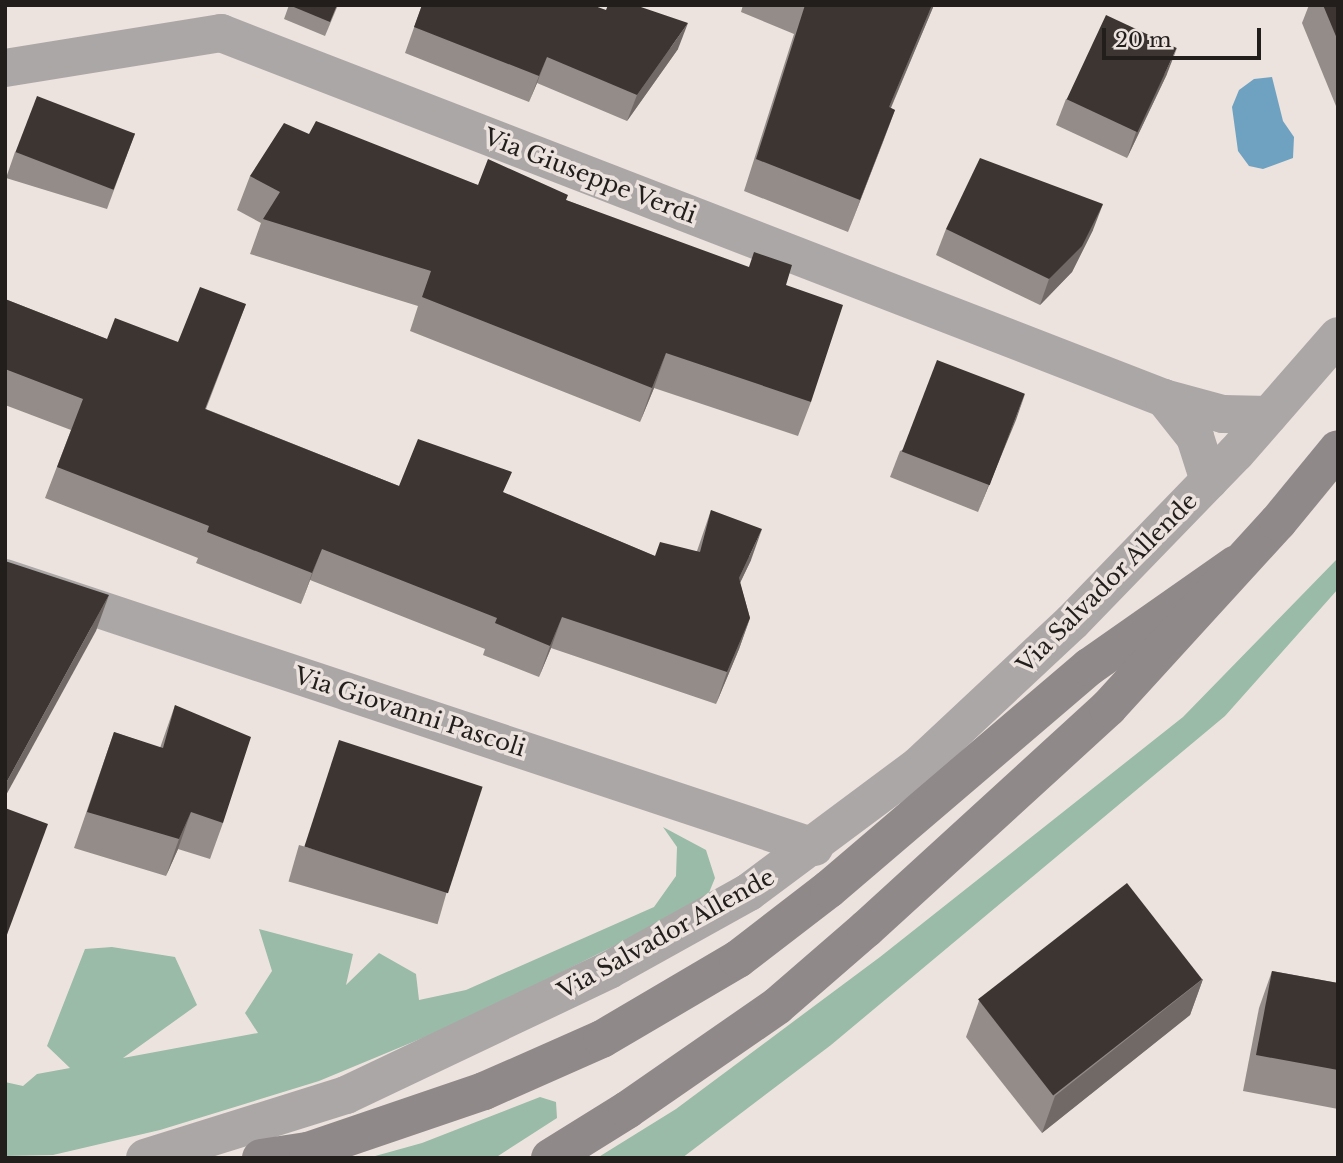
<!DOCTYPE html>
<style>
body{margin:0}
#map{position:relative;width:1343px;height:1163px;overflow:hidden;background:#ece3de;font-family:"Libre Baskerville",serif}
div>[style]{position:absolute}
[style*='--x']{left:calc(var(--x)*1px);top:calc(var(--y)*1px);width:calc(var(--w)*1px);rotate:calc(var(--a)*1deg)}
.green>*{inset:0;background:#99bba8}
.water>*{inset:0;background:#6fa2c0}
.street>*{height:38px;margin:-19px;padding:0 19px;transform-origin:19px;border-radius:19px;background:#aca7a7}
.secondary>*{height:38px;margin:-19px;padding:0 19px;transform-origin:19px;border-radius:19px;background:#908989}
.wall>*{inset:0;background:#948c88;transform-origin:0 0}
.shaded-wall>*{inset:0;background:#716966}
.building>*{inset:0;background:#3c3532;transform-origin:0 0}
span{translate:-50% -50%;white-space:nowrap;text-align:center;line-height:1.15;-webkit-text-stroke:7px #ece3de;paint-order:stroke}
.street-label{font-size:23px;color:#211e1c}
.frame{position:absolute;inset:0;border:7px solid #211e1c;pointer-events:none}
.scale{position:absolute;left:1102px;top:28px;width:159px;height:32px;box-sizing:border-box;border:4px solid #211e1c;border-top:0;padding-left:9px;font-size:21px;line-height:24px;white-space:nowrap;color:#211e1c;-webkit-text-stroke:5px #ece3de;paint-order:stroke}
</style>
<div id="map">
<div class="green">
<i style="clip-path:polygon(1338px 558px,1338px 589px,1225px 716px,831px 1045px,682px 1158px,597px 1158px,676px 1109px,880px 957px,1183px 717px)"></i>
<i style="clip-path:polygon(663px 827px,706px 850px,715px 878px,706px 900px,466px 1020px,319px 1081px,160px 1130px,53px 1155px,5px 1156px,5px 1082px,23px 1086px,37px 1074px,70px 1068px,47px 1046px,85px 949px,112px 947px,175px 957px,197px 1005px,123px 1058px,258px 1033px,245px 1013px,272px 971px,259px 929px,353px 954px,346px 985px,379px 953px,416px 974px,419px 1000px,466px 990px,654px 907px,676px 876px,677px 847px)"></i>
<i style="clip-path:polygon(540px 1097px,556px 1102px,557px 1118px,495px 1158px,368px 1158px,422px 1143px)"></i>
</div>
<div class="water">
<i style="clip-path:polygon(1272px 77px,1283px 121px,1294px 137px,1293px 158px,1263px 169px,1249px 166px,1238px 151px,1232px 107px,1239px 90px,1254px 79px)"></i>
</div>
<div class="street">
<i style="--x:5;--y:68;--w:219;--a:-9.2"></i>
<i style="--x:221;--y:33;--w:1011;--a:21.16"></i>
<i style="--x:1164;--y:398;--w:61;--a:15.2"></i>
<i style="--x:1223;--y:414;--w:46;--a:1.2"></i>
<i style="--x:1164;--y:398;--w:50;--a:51.5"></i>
<i style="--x:1195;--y:437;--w:46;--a:72.3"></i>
<i style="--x:5;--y:578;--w:853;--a:18.39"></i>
<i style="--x:145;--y:1158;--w:211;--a:-17.4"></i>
<i style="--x:346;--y:1095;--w:291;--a:-25.4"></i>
<i style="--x:609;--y:970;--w:160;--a:-29.1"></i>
<i style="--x:749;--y:892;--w:211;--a:-36.7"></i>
<i style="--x:918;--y:766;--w:211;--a:-43.1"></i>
<i style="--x:1072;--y:622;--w:235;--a:-45.9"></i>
<i style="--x:1236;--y:453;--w:155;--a:-48.9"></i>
</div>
<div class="secondary">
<i style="--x:261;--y:1158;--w:48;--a:-8.5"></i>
<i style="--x:308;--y:1151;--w:186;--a:-18.8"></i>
<i style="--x:484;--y:1091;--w:129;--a:-23.8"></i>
<i style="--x:602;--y:1039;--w:158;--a:-30.5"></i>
<i style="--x:738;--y:959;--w:115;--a:-37.6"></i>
<i style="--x:829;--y:889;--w:342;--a:-40.5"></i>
<i style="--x:1089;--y:667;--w:179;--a:-35"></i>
<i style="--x:550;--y:1158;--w:91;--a:-31.9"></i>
<i style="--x:627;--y:1110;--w:183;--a:-34.7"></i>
<i style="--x:777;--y:1006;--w:118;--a:-40.9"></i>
<i style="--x:866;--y:929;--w:328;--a:-42.4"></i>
<i style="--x:1108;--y:708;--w:252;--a:-47.6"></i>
<i style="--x:1278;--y:522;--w:94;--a:-50.6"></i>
</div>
<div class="wall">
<i style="clip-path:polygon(289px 5px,338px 5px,325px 36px,284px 19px)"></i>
<i style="clip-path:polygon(422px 5px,678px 49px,627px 121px,537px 83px,529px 102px,405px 53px)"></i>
<i style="clip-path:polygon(743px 5px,934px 5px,891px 108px,895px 110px,848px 232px,744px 191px,794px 34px,741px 12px)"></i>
<i style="clip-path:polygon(1309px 5px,1338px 5px,1338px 105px,1336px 106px,1302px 23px)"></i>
<i style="clip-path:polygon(1167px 74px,1127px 158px,1056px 125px,1066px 99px)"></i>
<i style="clip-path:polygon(135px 133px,107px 209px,6px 178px,15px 152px)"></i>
<i style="clip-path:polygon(309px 134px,478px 185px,566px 200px,786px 285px,811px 402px,798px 436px,654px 388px,640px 422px,410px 331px,418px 306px,250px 254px,261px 223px,237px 210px,250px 176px)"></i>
<i style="clip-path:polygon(946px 229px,1093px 230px,1072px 272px,1040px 305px,936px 255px)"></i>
<i style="clip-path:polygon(5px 299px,107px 339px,178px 342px,246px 304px,206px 409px,399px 486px,504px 493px,655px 556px,697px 551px,711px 510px,751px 560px,740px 583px,750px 618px,739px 649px,716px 704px,551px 648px,539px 677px,483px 655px,485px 649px,310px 580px,301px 604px,196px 563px,198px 558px,45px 498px,71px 430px,5px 405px)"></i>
<i style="clip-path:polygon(1025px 394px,978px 512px,890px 477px,900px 451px)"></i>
<i style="clip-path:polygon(175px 705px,223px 823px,210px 859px,178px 849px,166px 876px,74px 848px,114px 732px,160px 748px)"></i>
<i style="left:299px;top:845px;width:155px;height:38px;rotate:16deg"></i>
<i style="clip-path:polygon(1272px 971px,1338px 983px,1338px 1109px,1243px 1091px,1259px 1008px)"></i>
<i style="clip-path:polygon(1203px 979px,1190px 1015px,1042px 1133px,966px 1037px,979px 1001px)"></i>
</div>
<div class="shaded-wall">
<i style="clip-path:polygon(932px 5px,934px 5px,877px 140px,889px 107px)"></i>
<i style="clip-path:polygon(688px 23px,678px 49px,627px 121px,637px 95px)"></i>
<i style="clip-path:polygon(1177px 48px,1167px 74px,1127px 158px,1136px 132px)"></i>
<i style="clip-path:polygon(547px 57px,537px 83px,529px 102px,539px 76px)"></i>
<i style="clip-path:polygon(895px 110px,883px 142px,848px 232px,860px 200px)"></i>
<i style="clip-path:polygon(1103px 204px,1093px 230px,1072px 272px,1040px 305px,1049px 279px)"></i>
<i style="clip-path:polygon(666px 353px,654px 388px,640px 422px,652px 388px)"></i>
<i style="clip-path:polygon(1025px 394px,1016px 420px,978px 512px,988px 486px)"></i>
<i style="clip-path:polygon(762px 529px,751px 560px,727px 610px,739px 578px)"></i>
<i style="clip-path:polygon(322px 549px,310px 580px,301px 604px,312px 573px)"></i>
<i style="clip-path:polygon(109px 595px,96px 631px,5px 797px,5px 785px)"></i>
<i style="clip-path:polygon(562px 617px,551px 648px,539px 677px,550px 646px)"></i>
<i style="clip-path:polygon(750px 618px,739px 649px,716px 704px,727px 672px)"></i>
<i style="clip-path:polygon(191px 812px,178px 849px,166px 876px,179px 839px)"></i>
<i style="clip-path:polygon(1203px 979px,1190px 1015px,1042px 1133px,1055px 1096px)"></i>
</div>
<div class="building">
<i style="clip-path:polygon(289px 5px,337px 5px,330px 22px)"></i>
<i style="clip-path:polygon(422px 5px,592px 5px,606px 10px,608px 5px,635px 5px,688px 23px,637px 95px,547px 57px,539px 76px,414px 27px)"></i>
<i style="clip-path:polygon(805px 5px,932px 5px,889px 107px,895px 110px,860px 200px,756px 159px)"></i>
<i style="clip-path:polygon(1323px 5px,1338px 5px,1338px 41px)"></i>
<i style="left:1106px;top:15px;width:78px;height:93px;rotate:25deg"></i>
<i style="left:37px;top:96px;width:105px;height:60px;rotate:21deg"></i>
<i style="clip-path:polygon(316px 121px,478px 185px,488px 159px,568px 195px,566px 200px,749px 267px,754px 252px,792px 265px,786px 285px,843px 305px,811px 402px,666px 353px,652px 388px,422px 297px,431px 271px,263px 219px,280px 192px,250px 176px,284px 123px,309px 134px)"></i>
<i style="clip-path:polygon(980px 158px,1103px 204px,1082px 246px,1049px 279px,946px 229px)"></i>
<i style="clip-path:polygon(200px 287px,246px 304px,205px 409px,399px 486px,418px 439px,512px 472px,503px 492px,655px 556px,660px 542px,700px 552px,711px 510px,762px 529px,739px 578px,750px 618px,727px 672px,562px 617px,550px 646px,495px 623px,497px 618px,322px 549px,312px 573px,207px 532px,209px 526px,57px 467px,83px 399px,5px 369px,5px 299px,107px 339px,115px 318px,178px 342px)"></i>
<i style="left:937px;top:360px;width:94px;height:98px;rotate:21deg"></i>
<i style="clip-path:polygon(5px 561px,109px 595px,5px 785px)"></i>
<i style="clip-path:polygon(175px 705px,251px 737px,223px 823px,191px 812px,179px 839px,87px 812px,114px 732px,163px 748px)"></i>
<i style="left:339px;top:740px;width:151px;height:112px;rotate:18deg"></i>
<i style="clip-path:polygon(5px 808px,48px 824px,5px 940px)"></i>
<i style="left:1127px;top:883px;width:122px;height:189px;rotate:52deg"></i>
<i style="clip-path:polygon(1272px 971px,1338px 983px,1338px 1070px,1256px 1055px)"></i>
</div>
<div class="street-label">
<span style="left:590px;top:176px;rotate:21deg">Via Giuseppe Verdi</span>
<span style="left:1107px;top:583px;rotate:-45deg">Via Salvador Allende</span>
<span style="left:410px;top:712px;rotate:18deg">Via Giovanni Pascoli</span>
<span style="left:666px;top:934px;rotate:-29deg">Via Salvador Allende</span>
</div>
<div class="frame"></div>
<div class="scale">20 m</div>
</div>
